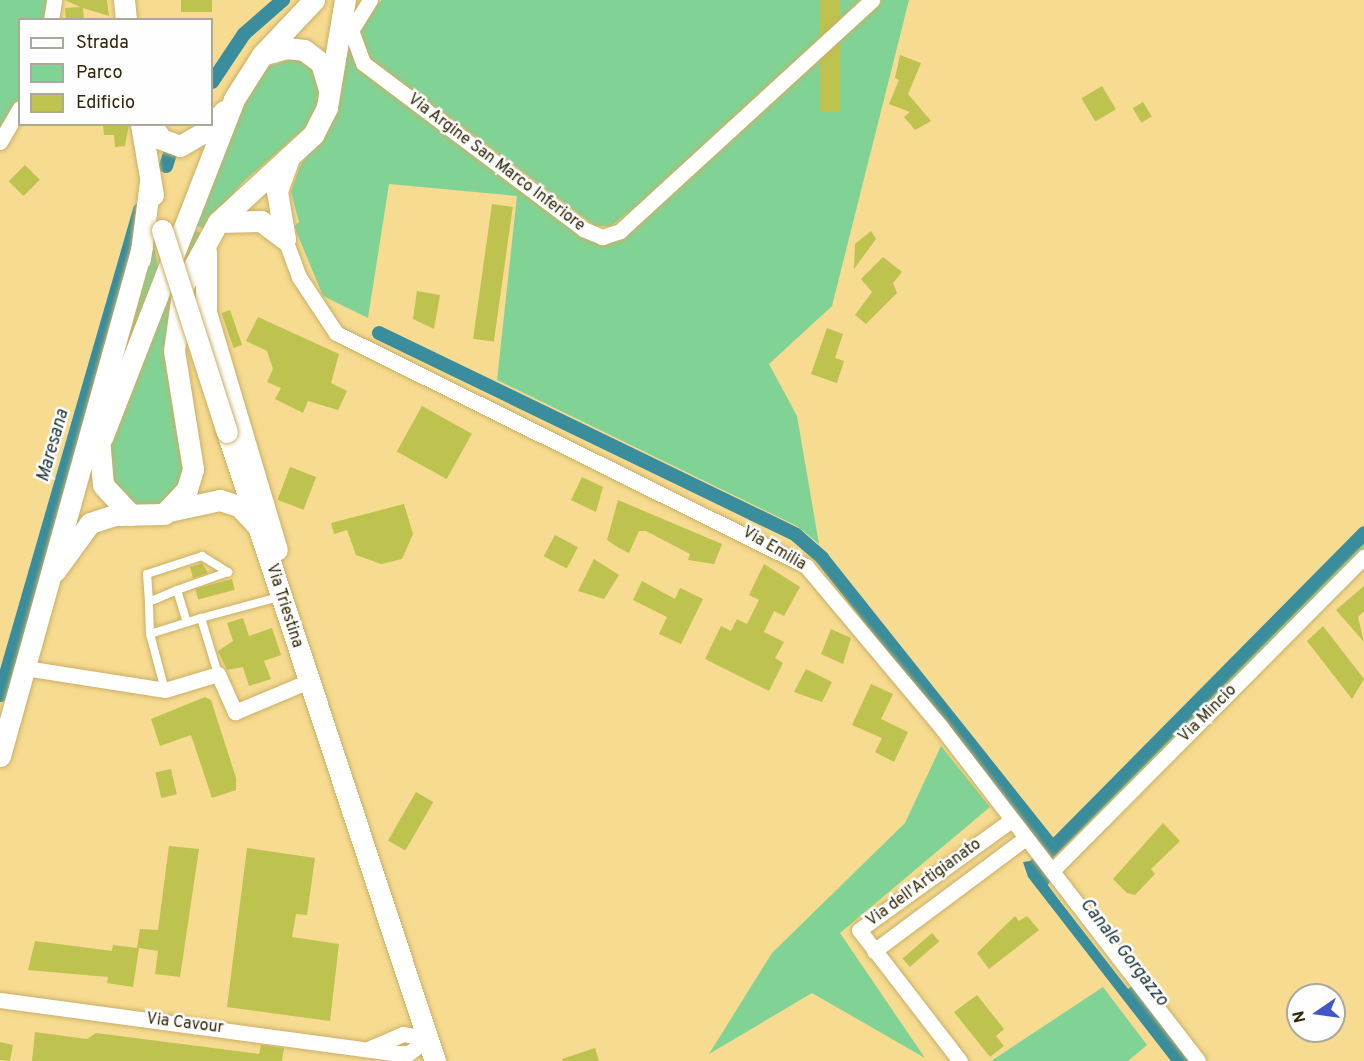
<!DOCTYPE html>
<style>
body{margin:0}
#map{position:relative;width:1364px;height:1061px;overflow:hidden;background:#f6db90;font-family:Overpass,sans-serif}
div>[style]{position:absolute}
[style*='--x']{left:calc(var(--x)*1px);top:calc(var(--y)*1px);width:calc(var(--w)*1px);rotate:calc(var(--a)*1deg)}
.green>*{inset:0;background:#81d395}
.water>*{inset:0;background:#398d9c}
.canal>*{height:14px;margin:-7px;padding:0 7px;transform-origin:7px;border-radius:7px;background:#398d9c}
.building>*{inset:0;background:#bec24f;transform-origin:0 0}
.roads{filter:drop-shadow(0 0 2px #c9af65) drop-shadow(0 0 2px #c9af65)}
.lane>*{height:8px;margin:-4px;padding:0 4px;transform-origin:4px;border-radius:4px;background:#fff}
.street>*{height:15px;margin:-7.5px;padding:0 7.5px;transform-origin:7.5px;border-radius:7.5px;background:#fff}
.secondary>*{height:21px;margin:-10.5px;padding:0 10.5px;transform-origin:10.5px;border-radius:10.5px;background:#fff}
.bridges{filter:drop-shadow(0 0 2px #c9af65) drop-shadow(0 0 2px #c9af65)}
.secondary-bridge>*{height:21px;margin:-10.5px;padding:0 10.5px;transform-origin:10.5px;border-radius:10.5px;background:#fff}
span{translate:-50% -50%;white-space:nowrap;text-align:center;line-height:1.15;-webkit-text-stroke:5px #fefefe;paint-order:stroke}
.street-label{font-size:16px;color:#302606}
.water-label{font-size:18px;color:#183338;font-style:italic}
.legend{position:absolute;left:18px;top:18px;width:195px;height:108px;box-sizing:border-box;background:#fefefe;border:2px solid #aca89b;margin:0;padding:8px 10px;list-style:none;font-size:18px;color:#302606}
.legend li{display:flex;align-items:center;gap:12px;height:30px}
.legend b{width:30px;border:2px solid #aca89b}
.north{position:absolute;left:1286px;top:983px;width:60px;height:60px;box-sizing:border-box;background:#fefefe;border:2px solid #aca89b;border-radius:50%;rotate:257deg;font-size:16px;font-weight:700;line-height:24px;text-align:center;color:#302606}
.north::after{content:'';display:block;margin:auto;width:21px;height:27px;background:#4256c9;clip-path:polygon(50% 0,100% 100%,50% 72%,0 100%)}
</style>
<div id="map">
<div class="green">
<i style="clip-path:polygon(0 0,49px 0,46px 19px,20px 20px,19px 112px,0 151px)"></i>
<i style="clip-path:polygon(evenodd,382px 0,860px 0,818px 40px,862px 0,909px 0,832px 306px,769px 364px,797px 416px,819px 544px,797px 526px,497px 380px,517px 196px,389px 184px,368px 318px,323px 296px,294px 226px,299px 222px,291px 192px,300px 166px,337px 111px,345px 28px,360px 32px,368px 12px,382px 0,439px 109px,595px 226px,611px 226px,637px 205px,610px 229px,596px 232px,439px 109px)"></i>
<i style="clip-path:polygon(297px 57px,312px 66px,321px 85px,314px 120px,243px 182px,203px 229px,193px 223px,246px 98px,266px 67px)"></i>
<i style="clip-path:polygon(193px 229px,202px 234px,174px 293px,189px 470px,162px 507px,135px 508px,111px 490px,108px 444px)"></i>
<i style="clip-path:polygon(153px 237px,158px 268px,126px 356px,142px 284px)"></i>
<i style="clip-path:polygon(1364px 539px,1364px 551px,1046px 865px,1043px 862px)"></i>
<i style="clip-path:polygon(941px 746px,990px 807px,840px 933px,925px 1058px,812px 993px,709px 1054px,772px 953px,905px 823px)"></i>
<i style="clip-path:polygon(1103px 987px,1147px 1045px,1128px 1061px,991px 1061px)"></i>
</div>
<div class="water">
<i style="clip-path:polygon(1030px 861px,1059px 900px,1184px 1061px,1171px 1061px,1028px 877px,1023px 862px)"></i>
</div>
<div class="canal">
<i style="--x:212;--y:82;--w:58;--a:-56.3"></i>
<i style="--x:244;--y:34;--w:52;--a:-41.1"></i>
<i style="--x:166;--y:166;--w:13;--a:-72"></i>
<i style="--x:379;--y:333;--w:463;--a:25.8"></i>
<i style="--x:796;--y:535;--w:35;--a:41"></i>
<i style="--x:822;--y:558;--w:369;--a:51.5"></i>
<i style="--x:0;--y:695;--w:505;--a:-73.9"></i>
<i style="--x:1043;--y:880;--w:16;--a:-130"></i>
<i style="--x:1033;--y:868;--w:471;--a:-45.3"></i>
<i style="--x:1133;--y:994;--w:85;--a:52.2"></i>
</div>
<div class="building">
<i style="clip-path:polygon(65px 0,107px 0,109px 16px,83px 8px,84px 20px,66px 20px,65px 8px,80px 7px)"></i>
<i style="left:181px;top:0;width:31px;height:12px"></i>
<i style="left:820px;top:0;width:20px;height:112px"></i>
<i style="clip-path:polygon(900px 55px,921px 63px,908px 94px,931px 121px,915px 130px,904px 117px,910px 112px,889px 104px,899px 80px,895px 78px)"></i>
<i style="left:1102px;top:86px;width:27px;height:24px;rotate:59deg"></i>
<i style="left:1143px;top:102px;width:17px;height:12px;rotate:59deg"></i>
<i style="clip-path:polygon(129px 124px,125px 146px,115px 147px,114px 135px,104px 135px,103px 125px)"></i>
<i style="left:25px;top:165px;width:21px;height:23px;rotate:45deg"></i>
<i style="left:492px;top:204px;width:21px;height:136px;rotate:8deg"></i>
<i style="clip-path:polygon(871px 231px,876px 239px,854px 269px,855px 244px)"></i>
<i style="clip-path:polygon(883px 257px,902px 272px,893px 283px,897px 293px,866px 324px,855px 315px,872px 292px,861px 279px)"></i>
<i style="clip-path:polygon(417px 291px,440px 295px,434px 329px,413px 319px)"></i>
<i style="left:230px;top:310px;width:37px;height:9px;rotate:71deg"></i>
<i style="clip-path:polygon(258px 317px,339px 354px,331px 383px,347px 391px,338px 410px,308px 401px,303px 413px,275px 399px,281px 388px,267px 382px,273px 369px,267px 351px,246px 341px)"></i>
<i style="clip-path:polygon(827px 328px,843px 334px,835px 358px,844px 361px,837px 383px,811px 374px)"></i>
<i style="left:422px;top:406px;width:57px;height:52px;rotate:29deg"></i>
<i style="left:290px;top:467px;width:28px;height:35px;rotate:21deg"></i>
<i style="clip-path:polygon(582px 477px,603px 487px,596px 512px,571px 500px)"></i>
<i style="clip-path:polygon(618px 500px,722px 544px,714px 564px,688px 560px,690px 554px,646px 531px,639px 531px,629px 553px,619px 548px,607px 540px)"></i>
<i style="clip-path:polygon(404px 504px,413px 534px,402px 559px,381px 564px,356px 555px,347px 530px,334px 534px,331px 523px)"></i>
<i style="left:555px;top:535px;width:26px;height:24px;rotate:28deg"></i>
<i style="clip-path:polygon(594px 559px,619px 575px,604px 599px,578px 591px)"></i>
<i style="clip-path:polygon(202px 563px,208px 573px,193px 578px,190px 567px)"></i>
<i style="clip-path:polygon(764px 564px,800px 587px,784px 616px,774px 611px,764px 632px,784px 642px,775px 658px,783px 663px,769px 691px,705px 659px,721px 626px,731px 631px,737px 619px,747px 624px,759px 600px,749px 595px)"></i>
<i style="left:232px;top:579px;width:11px;height:38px;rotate:75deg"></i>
<i style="clip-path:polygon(642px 581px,675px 599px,680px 588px,703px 599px,681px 644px,659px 634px,667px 617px,633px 600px)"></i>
<i style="clip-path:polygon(1364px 586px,1364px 611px,1358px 617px,1364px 642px,1336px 610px)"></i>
<i style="clip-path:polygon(243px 618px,249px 636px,272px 628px,281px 655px,264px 661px,271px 679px,249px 686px,243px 667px,227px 670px,218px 651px,233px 641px,227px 623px)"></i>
<i style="clip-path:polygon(1323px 626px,1364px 679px,1352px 699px,1307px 641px)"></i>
<i style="clip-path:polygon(831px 629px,851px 638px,843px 664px,821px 654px)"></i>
<i style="clip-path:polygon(806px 669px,832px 682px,822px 702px,794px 692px)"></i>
<i style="clip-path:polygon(871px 684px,893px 694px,881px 719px,908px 732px,894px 762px,875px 752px,882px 738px,852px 725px)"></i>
<i style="clip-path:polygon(205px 697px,211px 700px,236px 778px,236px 790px,212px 798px,191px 735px,160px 746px,151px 719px)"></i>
<i style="left:171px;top:769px;width:26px;height:16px;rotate:77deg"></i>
<i style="left:416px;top:792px;width:20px;height:56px;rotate:30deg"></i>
<i style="clip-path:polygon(1163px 823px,1180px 841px,1151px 869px,1155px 874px,1135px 895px,1127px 893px,1113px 879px)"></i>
<i style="clip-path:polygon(169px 846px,199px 849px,180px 977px,155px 974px,158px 951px,139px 948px,133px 987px,107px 983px,108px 977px,28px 970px,35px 941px,112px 951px,113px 945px,137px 948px,140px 929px,158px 930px)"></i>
<i style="clip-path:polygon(247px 848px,315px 858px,307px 915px,296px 914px,292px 937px,339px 944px,330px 1021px,227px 1007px)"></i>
<i style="clip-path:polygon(1015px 916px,1019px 921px,1027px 916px,1039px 930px,989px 969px,977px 953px)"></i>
<i style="left:932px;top:933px;width:11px;height:39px;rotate:49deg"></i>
<i style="clip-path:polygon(977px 995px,1004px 1029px,996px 1036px,1004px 1046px,990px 1057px,954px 1012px)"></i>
<i style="clip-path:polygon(35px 1032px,87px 1039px,96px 1033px,259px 1054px,261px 1045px,284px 1048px,282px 1061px,32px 1061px)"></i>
<i style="clip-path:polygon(0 1042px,13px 1045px,10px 1061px,0 1060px)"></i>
<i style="clip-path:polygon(595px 1048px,599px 1061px,563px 1061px,562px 1059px)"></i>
</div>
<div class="roads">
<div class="lane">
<i style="--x:149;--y:602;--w:28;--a:-94"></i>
<i style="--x:147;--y:574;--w:58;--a:-18.1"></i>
<i style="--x:202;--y:556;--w:31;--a:32"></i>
<i style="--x:228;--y:572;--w:54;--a:160.6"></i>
<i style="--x:150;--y:634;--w:32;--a:-92"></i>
<i style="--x:149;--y:602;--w:30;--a:-23"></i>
<i style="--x:177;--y:590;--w:34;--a:73"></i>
<i style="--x:218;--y:674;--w:59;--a:-106.9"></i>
<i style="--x:201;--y:618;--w:81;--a:-15.1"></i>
<i style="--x:165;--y:690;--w:58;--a:-105"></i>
<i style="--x:150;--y:634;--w:53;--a:-17.4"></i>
</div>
<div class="street">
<i style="--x:370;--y:0;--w:36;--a:122"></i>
<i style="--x:351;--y:30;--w:35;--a:70"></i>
<i style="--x:363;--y:63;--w:276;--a:37"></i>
<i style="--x:583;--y:229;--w:21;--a:23"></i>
<i style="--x:602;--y:237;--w:19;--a:-18"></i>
<i style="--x:620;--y:231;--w:342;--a:-42.5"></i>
<i style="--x:51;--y:20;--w:20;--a:-81"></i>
<i style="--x:0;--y:142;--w:39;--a:-60"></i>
<i style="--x:285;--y:239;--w:40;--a:69.8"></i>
<i style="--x:299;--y:277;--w:67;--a:56.5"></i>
<i style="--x:336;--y:333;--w:525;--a:26.37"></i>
<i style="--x:806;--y:566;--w:210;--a:50"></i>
<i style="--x:941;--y:727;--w:421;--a:52.4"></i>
<i style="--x:25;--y:668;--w:142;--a:8.9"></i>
<i style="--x:165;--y:690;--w:55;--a:-16.8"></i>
<i style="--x:218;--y:674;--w:42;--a:65.9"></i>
<i style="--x:235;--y:712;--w:80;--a:-22.7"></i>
<i style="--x:1052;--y:871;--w:443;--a:-45.2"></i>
<i style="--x:874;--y:951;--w:187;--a:-36.7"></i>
<i style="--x:0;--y:1000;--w:395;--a:7.7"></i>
<i style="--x:391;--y:1053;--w:18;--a:0"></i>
<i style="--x:409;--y:1053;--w:24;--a:-38"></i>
<i style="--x:428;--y:1038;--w:25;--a:-171"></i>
<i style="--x:403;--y:1034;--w:36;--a:157"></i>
<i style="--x:960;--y:1061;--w:165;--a:-127.6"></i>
<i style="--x:859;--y:930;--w:186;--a:-35.8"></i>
</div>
<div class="secondary">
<i style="--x:124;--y:0;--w:20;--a:84"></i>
<i style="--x:262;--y:55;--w:25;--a:-16"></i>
<i style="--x:286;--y:48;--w:18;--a:6"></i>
<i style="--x:304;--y:50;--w:21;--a:37"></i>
<i style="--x:321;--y:63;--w:27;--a:73"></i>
<i style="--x:141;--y:124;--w:72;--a:80.4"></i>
<i style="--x:151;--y:124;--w:18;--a:56"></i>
<i style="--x:161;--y:139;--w:20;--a:20"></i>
<i style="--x:180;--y:146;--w:30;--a:-30"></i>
<i style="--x:206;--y:131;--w:27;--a:-48"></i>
<i style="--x:218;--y:222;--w:43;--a:-1.3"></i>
<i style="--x:261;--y:221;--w:30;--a:37"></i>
<i style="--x:285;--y:239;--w:49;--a:-99.5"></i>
<i style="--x:277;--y:191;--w:37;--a:-70"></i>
<i style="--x:206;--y:251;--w:61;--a:90"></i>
<i style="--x:206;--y:312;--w:248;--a:73.4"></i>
<i style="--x:140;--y:259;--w:78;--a:-82.6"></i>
<i style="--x:227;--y:432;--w:662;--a:71.7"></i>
<i style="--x:99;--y:438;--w:47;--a:85.1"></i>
<i style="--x:103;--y:485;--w:41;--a:47"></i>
<i style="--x:102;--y:438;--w:364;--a:-68.7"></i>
<i style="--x:234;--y:99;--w:52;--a:-57.5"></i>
<i style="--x:262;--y:55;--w:76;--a:-46.6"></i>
<i style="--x:169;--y:511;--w:52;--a:-12.2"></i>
<i style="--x:220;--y:500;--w:20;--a:18"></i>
<i style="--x:239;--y:506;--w:25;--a:47"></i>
<i style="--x:55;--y:571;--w:59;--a:-53.9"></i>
<i style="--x:90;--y:523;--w:26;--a:-18"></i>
<i style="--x:115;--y:515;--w:49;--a:-1.2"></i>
<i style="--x:164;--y:514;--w:34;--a:-47"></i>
<i style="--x:187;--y:489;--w:21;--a:-73"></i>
<i style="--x:193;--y:469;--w:120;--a:-99.1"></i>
<i style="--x:174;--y:351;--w:66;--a:-82.1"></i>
<i style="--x:183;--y:286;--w:73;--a:-61.3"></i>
<i style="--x:218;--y:222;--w:129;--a:-42.5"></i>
<i style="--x:313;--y:135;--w:31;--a:-63"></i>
<i style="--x:327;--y:107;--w:109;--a:-80.5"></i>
<i style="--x:0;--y:756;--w:528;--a:-74.41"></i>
</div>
</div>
<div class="bridges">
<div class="secondary-bridge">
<i style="--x:162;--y:230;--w:212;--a:72.2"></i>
</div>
</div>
<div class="street-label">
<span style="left:496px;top:163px;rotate:37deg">Via Argine San Marco Inferiore</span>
<span style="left:774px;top:549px;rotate:30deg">Via Emilia</span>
<span style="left:284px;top:606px;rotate:72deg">Via Triestina</span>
<span style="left:1208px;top:714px;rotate:-45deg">Via Mincio</span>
<span style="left:924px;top:883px;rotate:-36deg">Via dell'Artigianato</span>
<span style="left:185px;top:1024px;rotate:7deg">Via Cavour</span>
</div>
<div class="water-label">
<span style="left:54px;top:446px;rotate:-74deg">Maresana</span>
<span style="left:1123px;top:953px;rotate:52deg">Canale Gorgazzo</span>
</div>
<ul class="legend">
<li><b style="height:8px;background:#fff"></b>Strada</li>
<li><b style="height:16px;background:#81d395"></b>Parco</li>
<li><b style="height:16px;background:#bec24f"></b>Edificio</li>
</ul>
<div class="north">N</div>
</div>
